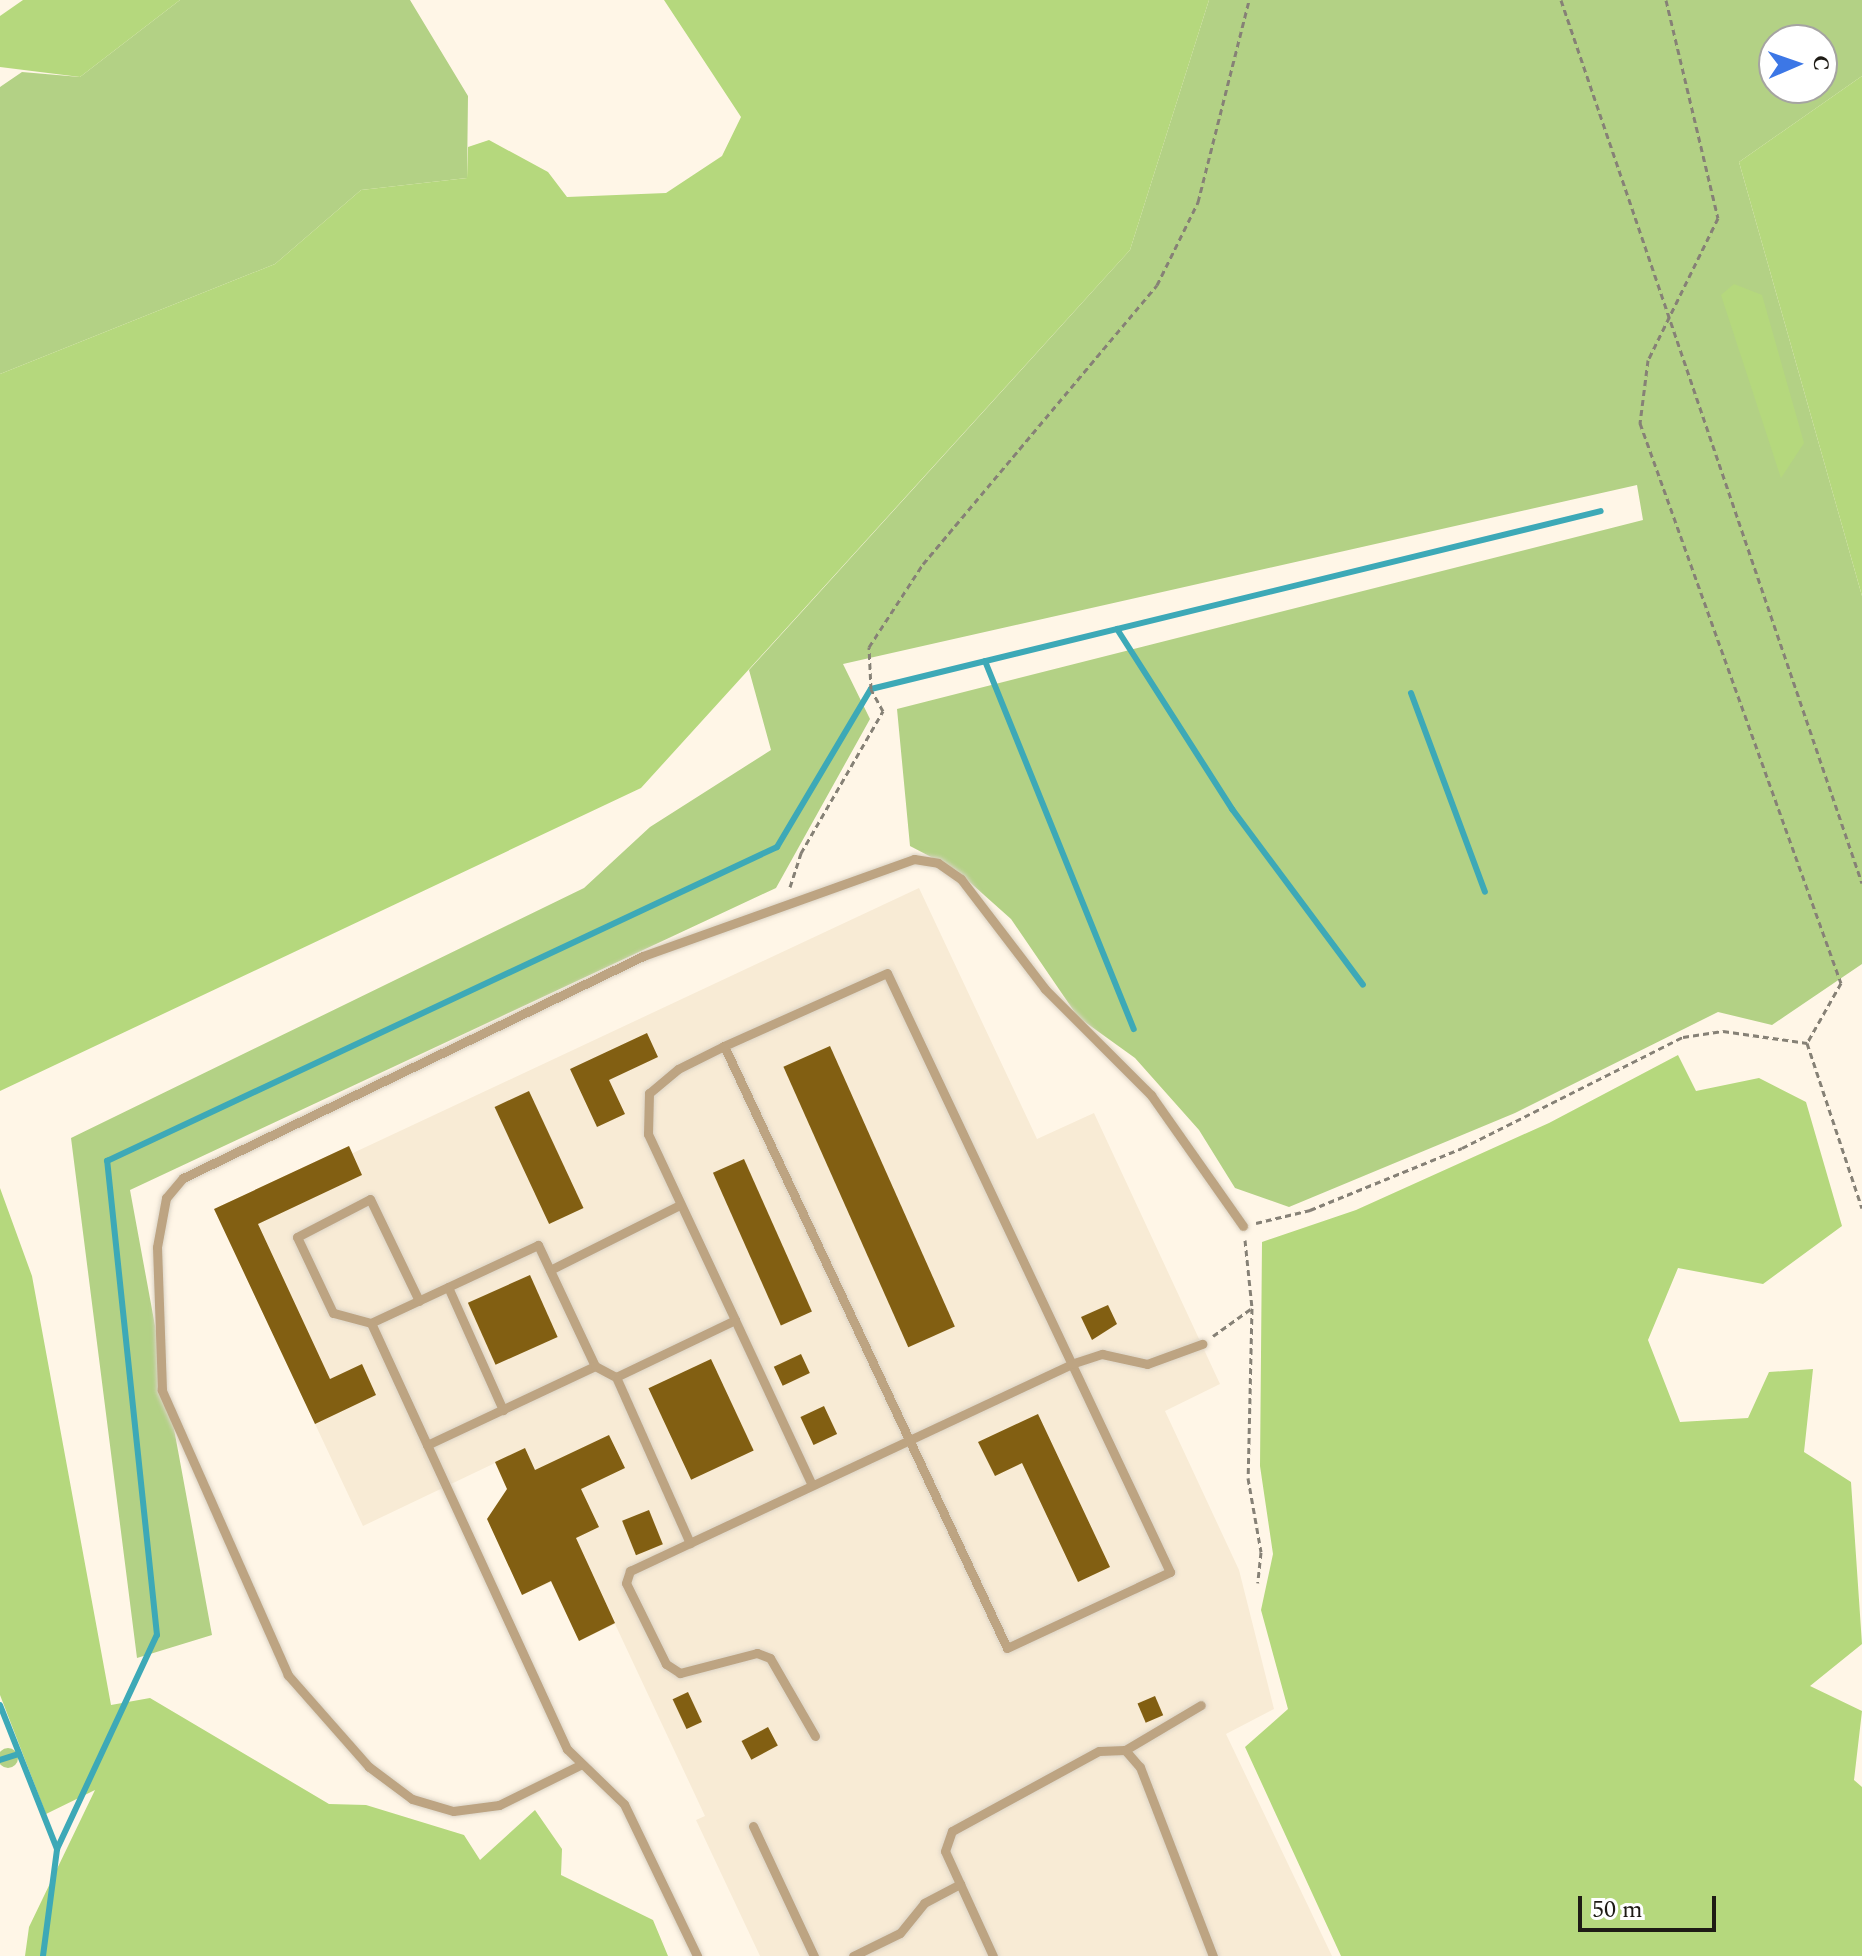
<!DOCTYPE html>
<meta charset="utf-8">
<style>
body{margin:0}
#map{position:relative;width:1862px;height:1956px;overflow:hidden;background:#fff6e7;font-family:Spectral,serif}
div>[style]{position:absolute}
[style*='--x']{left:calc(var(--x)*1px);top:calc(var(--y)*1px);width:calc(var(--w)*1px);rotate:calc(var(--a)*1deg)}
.built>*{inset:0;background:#f8ebd5}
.green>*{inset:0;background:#b3d185}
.round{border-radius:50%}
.forest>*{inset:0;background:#b5d87d}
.stream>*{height:6px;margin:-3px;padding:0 3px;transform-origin:3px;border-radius:3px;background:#3da9b7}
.building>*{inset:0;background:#825f12;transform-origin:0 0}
.path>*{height:3px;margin-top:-1.5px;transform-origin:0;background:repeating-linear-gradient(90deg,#868176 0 6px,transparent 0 10px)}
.roads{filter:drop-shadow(0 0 2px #dbd3c5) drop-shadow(0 0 2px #dbd3c5)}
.service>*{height:9px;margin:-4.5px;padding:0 4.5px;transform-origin:4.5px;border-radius:4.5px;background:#bda482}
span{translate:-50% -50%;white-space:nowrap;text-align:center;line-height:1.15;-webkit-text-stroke:8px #fff;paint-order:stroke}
.north{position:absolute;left:1758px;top:24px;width:80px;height:80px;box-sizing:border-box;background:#fff;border:2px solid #a5a4a1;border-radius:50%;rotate:88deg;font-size:22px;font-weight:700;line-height:32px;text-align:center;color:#1e1b15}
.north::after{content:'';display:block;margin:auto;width:28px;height:36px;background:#3c77e6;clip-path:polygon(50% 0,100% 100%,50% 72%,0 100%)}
.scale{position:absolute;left:1578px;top:1896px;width:138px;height:36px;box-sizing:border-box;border:4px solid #1e1b15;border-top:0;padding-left:10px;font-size:24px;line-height:28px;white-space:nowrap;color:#1e1b15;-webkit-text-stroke:6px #fff;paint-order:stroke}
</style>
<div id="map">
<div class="built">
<i style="clip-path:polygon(919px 888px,1037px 1139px,1094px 1113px,1220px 1384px,1165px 1411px,1239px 1570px,1274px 1709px,1226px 1734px,1332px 1956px,760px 1956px,696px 1820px,705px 1816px,615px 1624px,579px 1641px,551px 1582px,522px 1595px,507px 1489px,495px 1463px,363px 1526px,214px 1209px,349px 1146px,353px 1153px)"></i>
</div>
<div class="green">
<i style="clip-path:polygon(180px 0,410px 0,468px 96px,467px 178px,361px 190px,275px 264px,0 374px,0 87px,22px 72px,80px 77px)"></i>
<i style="clip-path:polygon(evenodd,1209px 0,1862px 0,1862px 76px,1739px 162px,1862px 596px,1862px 964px,1772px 1025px,1718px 1012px,1515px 1113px,1289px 1207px,1235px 1188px,1199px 1130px,1135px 1058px,1078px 1017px,1011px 919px,956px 870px,910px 846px,897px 709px,1643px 520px,1637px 485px,843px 664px,870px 719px,776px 888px,130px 1190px,212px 1635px,137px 1658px,71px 1138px,584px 888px,650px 827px,771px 750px,749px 670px,1130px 250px,1209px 0,1774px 40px,1822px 40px,1822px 88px,1774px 88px,1774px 40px)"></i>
<i class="round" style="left:-2px;top:1748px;width:20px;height:20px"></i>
</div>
<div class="forest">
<i style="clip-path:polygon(23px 0,180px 0,80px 77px,0 67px,0 16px)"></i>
<i style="clip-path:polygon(664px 0,1209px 0,1130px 250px,641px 788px,0 1091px,0 374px,275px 264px,361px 190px,467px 178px,468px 147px,489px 140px,548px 172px,567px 197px,666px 193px,722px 156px,741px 117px)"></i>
<i style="clip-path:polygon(1862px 76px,1862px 596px,1739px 162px)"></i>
<i style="clip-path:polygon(1734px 284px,1762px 295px,1804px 443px,1781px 478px,1721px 295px)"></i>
<i style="clip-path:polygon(1678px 1055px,1696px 1091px,1759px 1078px,1806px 1102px,1842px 1226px,1763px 1284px,1678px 1268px,1648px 1340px,1680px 1422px,1748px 1418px,1769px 1372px,1813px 1369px,1804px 1452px,1851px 1482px,1862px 1644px,1810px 1686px,1862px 1711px,1854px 1780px,1862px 1787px,1862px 1956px,1341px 1956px,1245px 1747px,1288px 1709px,1261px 1610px,1273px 1554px,1260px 1466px,1262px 1242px,1356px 1210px,1549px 1123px)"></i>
<i style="clip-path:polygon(0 1188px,32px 1276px,111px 1705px,150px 1698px,329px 1804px,366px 1805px,464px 1835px,480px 1860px,535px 1810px,562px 1849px,561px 1875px,653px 1920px,668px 1956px,25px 1956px,29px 1927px,95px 1790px,46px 1814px,0 1695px)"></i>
</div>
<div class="stream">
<i style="--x:1117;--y:629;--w:214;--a:57.4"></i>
<i style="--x:1232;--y:809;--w:219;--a:53.3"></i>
<i style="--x:985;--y:661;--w:397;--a:68"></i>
<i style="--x:1411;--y:693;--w:212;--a:69.6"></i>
<i style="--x:0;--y:1705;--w:155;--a:68.4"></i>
<i style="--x:0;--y:1760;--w:20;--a:-18"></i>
<i style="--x:43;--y:1956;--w:108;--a:-82.5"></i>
<i style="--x:57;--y:1849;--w:236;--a:-65"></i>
<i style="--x:157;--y:1635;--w:477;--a:-96"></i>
<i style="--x:107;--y:1161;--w:740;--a:-25.11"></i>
<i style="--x:777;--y:847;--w:184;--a:-59.3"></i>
<i style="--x:871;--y:689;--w:751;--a:-13.7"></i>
</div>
<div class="building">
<i style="clip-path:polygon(647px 1033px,658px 1057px,609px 1080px,625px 1114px,597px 1127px,570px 1069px)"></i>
<i style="left:830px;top:1046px;width:307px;height:51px;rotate:66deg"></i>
<i style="left:529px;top:1091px;width:129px;height:38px;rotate:65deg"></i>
<i style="clip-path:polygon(349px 1146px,362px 1175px,258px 1224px,330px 1379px,362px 1364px,376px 1395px,315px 1424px,214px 1209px)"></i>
<i style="left:744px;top:1159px;width:167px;height:34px;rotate:66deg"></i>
<i style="left:530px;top:1275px;width:68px;height:68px;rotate:66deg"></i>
<i style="clip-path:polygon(1108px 1305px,1117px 1324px,1092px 1340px,1081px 1317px)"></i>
<i style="left:801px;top:1354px;width:21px;height:30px;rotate:65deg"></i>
<i style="left:711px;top:1359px;width:101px;height:69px;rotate:65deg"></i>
<i style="left:824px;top:1406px;width:31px;height:26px;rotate:65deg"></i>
<i style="clip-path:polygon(1038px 1414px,1110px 1567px,1078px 1582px,1022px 1463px,995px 1476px,978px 1442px)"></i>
<i style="clip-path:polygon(609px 1435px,625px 1468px,581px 1489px,599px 1527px,576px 1538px,615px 1623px,579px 1641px,551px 1581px,522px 1595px,487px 1519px,507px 1489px,495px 1462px,525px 1448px,535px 1470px)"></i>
<i style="left:649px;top:1510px;width:37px;height:29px;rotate:68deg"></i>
<i style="left:688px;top:1692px;width:33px;height:17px;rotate:65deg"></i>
<i style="left:1155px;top:1696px;width:21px;height:19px;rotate:67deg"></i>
<i style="left:768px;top:1727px;width:21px;height:30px;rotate:62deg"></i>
</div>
<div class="path">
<i style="--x:1561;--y:0;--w:933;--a:71.18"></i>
<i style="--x:1666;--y:0;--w:224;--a:76.6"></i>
<i style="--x:1718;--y:218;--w:158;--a:116.2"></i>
<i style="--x:1648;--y:360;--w:64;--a:97.2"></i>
<i style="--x:1640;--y:423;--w:595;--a:70.26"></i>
<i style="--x:1841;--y:983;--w:69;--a:119.5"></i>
<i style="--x:1807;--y:1043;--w:174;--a:71.6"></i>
<i style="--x:790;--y:887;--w:36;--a:-72"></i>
<i style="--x:801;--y:853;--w:164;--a:-60"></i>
<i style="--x:883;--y:711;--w:25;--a:-119"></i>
<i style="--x:871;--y:689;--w:42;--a:-92.7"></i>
<i style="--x:869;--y:647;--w:99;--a:-57"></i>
<i style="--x:923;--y:564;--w:364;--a:-50"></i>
<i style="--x:1157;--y:285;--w:93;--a:-63.7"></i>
<i style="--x:1198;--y:202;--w:208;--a:-75.8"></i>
<i style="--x:1256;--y:1223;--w:56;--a:-13.5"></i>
<i style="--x:1310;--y:1210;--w:164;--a:-22.2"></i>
<i style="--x:1462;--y:1148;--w:247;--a:-26.7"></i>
<i style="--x:1683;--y:1037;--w:40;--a:-8.5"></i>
<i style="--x:1723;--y:1031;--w:85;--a:8.1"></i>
<i style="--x:1245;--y:1240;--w:68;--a:84.1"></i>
<i style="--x:1252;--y:1308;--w:170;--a:91.3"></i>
<i style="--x:1248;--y:1478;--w:75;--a:80"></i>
<i style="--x:1261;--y:1552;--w:31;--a:96"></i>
<i style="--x:1213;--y:1336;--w:48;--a:-35.7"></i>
</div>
<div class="roads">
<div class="service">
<i style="--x:724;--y:1046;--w:665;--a:64.82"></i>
<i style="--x:1007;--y:1648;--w:180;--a:-25"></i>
<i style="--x:1170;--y:1572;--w:662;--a:-115.29"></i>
<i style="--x:887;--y:973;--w:179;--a:155.9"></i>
<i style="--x:724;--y:1046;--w:51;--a:153.4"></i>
<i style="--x:678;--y:1069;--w:38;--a:140"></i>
<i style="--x:649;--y:1093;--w:41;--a:91.4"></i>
<i style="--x:648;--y:1134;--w:205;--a:64.9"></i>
<i style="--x:550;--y:1270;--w:145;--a:-26.6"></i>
<i style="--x:448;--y:1287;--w:135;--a:65.9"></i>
<i style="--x:371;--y:1323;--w:39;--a:-165"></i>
<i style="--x:333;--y:1313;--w:84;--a:-115.3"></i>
<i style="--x:297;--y:1237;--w:82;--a:-27.5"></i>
<i style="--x:370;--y:1199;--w:113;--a:64.3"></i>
<i style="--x:595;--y:1366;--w:134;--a:-115.2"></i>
<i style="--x:538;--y:1245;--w:184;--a:155"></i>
<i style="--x:371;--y:1323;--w:469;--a:65.3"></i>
<i style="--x:567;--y:1749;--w:79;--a:44"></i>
<i style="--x:624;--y:1804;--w:169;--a:64.3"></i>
<i style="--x:616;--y:1377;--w:132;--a:-25.6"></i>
<i style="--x:735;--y:1320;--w:182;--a:65"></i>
<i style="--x:427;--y:1445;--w:186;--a:-25.2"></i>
<i style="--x:595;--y:1366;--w:24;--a:28"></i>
<i style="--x:616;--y:1377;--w:182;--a:66"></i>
<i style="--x:815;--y:1736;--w:90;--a:-120"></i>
<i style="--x:770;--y:1658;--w:14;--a:-159"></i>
<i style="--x:757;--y:1653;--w:80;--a:165.4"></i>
<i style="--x:680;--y:1673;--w:17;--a:-147"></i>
<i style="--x:666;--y:1664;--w:90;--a:-116.3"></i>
<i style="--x:626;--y:1583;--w:13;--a:-72"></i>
<i style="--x:630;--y:1571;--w:487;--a:-25.1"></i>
<i style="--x:1071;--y:1364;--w:33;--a:-18"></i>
<i style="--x:1102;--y:1354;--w:46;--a:12.5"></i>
<i style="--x:1147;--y:1364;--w:59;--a:-20"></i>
<i style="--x:1125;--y:1750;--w:88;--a:-30.6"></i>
<i style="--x:580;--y:1765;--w:90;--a:153.7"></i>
<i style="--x:499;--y:1805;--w:46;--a:172.6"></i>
<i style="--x:453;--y:1811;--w:43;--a:-163.7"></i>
<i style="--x:412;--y:1799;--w:54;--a:-143.3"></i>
<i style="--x:369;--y:1767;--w:123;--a:-131.4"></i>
<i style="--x:288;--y:1675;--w:312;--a:-113.9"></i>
<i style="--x:162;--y:1390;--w:143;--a:-92"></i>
<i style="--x:157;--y:1247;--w:50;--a:-79.6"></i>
<i style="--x:166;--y:1198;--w:26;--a:-50"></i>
<i style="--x:183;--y:1178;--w:511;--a:-25.76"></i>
<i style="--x:643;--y:956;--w:288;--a:-19.7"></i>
<i style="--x:914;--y:859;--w:24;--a:9"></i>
<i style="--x:938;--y:863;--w:28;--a:35"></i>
<i style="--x:961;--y:879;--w:138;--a:52.6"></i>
<i style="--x:1045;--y:989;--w:150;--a:45"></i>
<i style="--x:1151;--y:1095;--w:160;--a:54.9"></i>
<i style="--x:753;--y:1826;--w:144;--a:64.9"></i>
<i style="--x:853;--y:1956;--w:52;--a:-26.1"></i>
<i style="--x:900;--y:1933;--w:38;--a:-51"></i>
<i style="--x:924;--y:1903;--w:41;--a:-27.8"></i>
<i style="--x:993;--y:1956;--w:115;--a:-114.6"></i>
<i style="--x:945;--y:1851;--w:21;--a:-71"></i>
<i style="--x:952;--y:1831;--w:167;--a:-28.6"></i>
<i style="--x:1099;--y:1751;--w:26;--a:-2"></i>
<i style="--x:1125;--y:1750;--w:23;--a:49"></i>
<i style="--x:1140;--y:1767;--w:203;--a:68.9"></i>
</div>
</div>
<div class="north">С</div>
<div class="scale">50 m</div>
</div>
